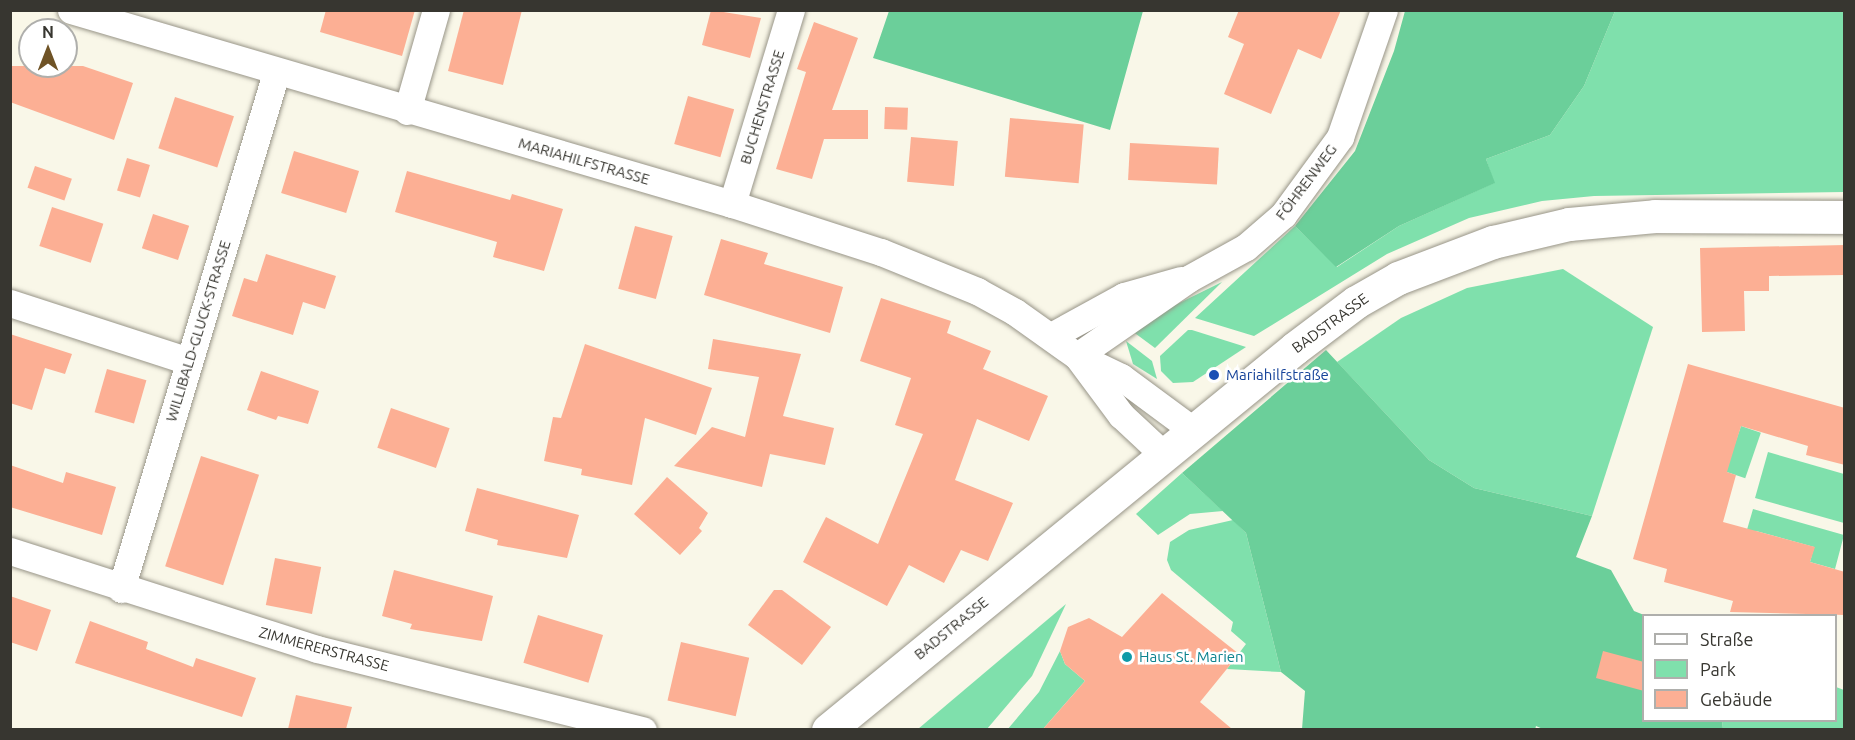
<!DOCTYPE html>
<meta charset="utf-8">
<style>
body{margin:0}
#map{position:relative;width:1855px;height:740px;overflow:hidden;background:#f9f7e8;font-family:Ubuntu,sans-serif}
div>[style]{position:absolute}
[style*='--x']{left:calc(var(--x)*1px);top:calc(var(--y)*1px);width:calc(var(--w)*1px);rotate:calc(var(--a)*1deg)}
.green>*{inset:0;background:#7fe0ac;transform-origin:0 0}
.forest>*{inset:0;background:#6bcf9a}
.building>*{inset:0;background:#fcaf94;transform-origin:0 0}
.roads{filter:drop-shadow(0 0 2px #989588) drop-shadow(0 0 2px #989588)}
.minor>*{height:27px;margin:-13.5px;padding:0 13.5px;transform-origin:13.5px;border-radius:13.5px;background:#fff}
.major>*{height:33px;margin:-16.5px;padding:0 16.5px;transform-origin:16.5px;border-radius:16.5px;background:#fff}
.dots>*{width:16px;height:16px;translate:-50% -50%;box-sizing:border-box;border:3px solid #fff;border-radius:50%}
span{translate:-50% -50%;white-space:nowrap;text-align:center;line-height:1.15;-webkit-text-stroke:5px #fff;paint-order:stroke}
.street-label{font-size:15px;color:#373630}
.transit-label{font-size:15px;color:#164399}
.left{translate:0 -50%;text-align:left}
.culture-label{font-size:15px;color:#0d838f}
.frame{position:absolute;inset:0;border:12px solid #373630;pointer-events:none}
.legend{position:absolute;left:1642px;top:614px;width:195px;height:108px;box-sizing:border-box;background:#fff;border:2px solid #afafac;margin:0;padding:8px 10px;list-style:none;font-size:18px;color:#373630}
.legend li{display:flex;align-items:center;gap:12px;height:30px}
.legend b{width:30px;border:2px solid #afafac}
.north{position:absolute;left:18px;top:18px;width:60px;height:60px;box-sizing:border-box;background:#fff;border:2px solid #afafac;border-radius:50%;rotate:0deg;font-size:16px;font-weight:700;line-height:24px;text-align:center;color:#373630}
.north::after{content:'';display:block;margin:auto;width:21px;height:27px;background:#6f5326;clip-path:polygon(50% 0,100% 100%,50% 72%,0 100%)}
</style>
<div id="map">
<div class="green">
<i style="clip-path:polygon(1615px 11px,1844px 11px,1844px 192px,1594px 196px,1542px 201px,1469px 218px,1387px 254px,1254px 336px,1195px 318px,1295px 226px,1337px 267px,1399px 226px,1494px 183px,1486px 159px,1550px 135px,1584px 86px)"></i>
<i style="clip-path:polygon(1563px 269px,1653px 327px,1592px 516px,1474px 488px,1429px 460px,1337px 362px,1401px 318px,1467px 288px)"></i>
<i style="clip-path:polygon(1222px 282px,1155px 348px,1132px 331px,1161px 312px)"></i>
<i style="clip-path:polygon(1188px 330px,1192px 330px,1246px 347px,1193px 382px,1173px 383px,1161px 371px,1160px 356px)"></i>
<i style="clip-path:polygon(1126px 341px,1152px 361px,1157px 379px,1133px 364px)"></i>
<i style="left:1741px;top:426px;width:21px;height:48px;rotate:19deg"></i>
<i style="clip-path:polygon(1768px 452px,1844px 474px,1844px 523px,1755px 498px)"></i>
<i style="clip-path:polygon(1182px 473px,1223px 511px,1190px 514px,1158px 535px,1136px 514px)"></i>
<i style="clip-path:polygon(1753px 509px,1844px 535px,1835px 569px,1810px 562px,1814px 547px,1756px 531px,1744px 540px)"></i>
<i style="clip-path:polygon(1233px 520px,1246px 533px,1281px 672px,1227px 669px,1246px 644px,1231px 631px,1233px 622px,1171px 570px,1167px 560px,1170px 542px,1189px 530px)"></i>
<i style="clip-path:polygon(1066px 604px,1032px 676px,987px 729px,918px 729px)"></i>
<i style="clip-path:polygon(1060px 651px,1065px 664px,1085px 681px,1043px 729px,1007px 730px,1039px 692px)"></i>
<i style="clip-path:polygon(1836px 687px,1844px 690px,1844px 729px,1723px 729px,1722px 721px,1836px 720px)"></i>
</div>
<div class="forest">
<i style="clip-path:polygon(889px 11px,889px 10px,1143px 11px,1110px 130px,873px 58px)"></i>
<i style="clip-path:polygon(1405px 11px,1615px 11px,1584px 86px,1550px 135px,1486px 159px,1495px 183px,1399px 226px,1336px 267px,1295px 226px,1355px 151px,1394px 51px)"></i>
<i style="clip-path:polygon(1326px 350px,1429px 460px,1474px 488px,1592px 516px,1576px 557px,1611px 570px,1634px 611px,1644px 615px,1644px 720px,1722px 721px,1723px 729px,1545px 730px,1536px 726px,1535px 730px,1302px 729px,1305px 691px,1281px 672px,1246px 533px,1182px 473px)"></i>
</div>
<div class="building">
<i style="clip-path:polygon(326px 10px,415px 10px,402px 56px,320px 32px)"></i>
<i style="clip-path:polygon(464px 10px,522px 10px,503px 85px,448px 71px)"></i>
<i style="clip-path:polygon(711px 10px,761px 18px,750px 58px,702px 45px)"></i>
<i style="clip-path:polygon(1239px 10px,1341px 10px,1321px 59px,1298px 49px,1271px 114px,1224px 94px,1244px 44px,1228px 37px)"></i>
<i style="clip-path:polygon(814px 22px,858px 38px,832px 110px,868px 110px,868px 139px,824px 139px,812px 179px,776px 169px,806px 72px,797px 69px)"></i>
<i style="clip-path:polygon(10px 66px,83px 66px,133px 83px,114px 140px,10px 102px)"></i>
<i style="left:688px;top:96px;width:48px;height:50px;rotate:16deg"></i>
<i style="left:175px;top:97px;width:62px;height:54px;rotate:18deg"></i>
<i style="left:885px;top:107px;width:23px;height:22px;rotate:2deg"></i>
<i style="left:1010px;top:118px;width:74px;height:59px;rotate:5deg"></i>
<i style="left:911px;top:137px;width:47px;height:45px;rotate:5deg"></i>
<i style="left:1130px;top:143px;width:89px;height:37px;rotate:3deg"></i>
<i style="left:294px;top:151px;width:68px;height:44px;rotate:17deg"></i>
<i style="left:127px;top:158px;width:24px;height:34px;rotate:17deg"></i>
<i style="left:35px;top:166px;width:39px;height:23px;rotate:19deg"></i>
<i style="clip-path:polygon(407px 171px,510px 200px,512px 194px,563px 209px,544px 271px,493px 257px,497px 242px,395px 212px)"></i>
<i style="left:52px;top:207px;width:54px;height:41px;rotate:18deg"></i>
<i style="left:153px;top:214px;width:38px;height:36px;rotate:18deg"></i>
<i style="left:635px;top:226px;width:39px;height:65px;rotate:15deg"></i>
<i style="clip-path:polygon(721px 239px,768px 253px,764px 264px,843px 287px,830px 333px,704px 295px)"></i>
<i style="clip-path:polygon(1845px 245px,1845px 275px,1769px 276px,1769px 291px,1744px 291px,1745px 331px,1702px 332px,1700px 248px)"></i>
<i style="clip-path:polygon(266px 254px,336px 276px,325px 309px,303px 302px,293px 335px,232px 316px,244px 278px,257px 282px)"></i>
<i style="clip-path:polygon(881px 298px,951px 321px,947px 333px,991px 351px,983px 369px,1048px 396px,1029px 441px,977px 419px,955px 480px,1013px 503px,988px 561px,961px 550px,944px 583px,909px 565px,887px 606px,803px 562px,826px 517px,878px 544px,923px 434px,895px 425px,911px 378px,860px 361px)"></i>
<i style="clip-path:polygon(10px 334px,72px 354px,65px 374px,45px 368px,32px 410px,10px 403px)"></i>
<i style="clip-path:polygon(713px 339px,801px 354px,783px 416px,834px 428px,825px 465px,770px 454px,762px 487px,674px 466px,712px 427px,745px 437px,759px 377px,708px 369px)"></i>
<i style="clip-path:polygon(585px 344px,712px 388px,696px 435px,645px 418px,632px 485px,581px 475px,582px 469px,544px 461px,553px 417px,561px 418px)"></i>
<i style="clip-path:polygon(1688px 364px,1845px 408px,1845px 465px,1806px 455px,1808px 446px,1741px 426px,1727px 472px,1736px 475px,1723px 522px,1815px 547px,1810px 562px,1845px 572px,1845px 615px,1730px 612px,1733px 601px,1664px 582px,1667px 569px,1633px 559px)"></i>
<i style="left:107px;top:369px;width:41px;height:45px;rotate:16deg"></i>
<i style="clip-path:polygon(261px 371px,319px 391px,308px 424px,278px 416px,276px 420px,247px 410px)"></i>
<i style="left:391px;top:408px;width:62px;height:42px;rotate:19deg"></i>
<i style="left:201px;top:456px;width:61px;height:116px;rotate:18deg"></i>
<i style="clip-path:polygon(10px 465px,63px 483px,66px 472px,116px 487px,102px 535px,10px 507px)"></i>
<i style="clip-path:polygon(667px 477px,708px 513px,699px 528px,702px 531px,680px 555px,634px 514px)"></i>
<i style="clip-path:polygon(477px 488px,579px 515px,567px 558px,497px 545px,498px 540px,465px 531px)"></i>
<i style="left:275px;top:558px;width:47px;height:48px;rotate:11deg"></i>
<i style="clip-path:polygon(394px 570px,493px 596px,482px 641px,410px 629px,412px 624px,382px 616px)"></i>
<i style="clip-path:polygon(774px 590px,782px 590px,831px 627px,802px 665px,748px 625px)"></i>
<i style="clip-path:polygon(1162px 593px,1239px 654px,1200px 702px,1232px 729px,1043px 729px,1085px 681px,1065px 664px,1060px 651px,1068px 627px,1089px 618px,1122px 637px)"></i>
<i style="clip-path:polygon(10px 596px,51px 610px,37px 651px,10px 642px)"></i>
<i style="left:538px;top:615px;width:68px;height:50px;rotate:17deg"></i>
<i style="clip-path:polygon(90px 621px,148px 642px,146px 649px,193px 667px,196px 658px,256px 678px,242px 717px,75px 663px)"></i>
<i style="left:681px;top:642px;width:70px;height:60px;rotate:13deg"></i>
<i style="clip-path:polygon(1603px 651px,1644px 662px,1644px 691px,1596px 678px)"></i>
<i style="clip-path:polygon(296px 695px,352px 707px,346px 729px,288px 729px)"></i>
</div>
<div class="roads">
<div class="minor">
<i style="--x:71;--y:10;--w:689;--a:16.36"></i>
<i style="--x:732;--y:204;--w:157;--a:17.9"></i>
<i style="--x:881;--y:252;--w:104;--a:22.1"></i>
<i style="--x:977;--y:291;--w:43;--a:28.9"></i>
<i style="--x:1015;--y:312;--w:76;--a:35.4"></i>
<i style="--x:1077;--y:356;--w:49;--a:25.5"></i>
<i style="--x:1121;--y:377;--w:91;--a:36.5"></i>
<i style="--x:407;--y:111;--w:105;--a:-74"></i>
<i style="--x:732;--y:204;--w:203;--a:-73.1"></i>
<i style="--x:10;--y:303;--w:187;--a:18"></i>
<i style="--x:1051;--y:336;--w:83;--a:-28.7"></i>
<i style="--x:1124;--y:296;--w:59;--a:-15.7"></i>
<i style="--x:1077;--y:356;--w:135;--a:-34.7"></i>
<i style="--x:1188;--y:279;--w:66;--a:-28.9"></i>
<i style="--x:1246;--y:247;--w:49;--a:-40.9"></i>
<i style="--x:1283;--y:215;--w:97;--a:-53.8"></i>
<i style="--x:1340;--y:137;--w:134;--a:-70.9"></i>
<i style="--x:1077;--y:356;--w:74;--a:53.3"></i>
<i style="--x:1121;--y:415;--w:60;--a:43"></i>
<i style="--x:10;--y:551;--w:322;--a:17.7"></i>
<i style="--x:317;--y:649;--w:336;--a:14"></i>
<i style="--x:121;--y:589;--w:539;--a:-73.28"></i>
</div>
<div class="major">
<i style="--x:828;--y:730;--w:603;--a:-39.28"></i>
<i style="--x:1295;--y:348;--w:76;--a:-37"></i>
<i style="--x:1356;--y:302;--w:48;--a:-29.7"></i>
<i style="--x:1398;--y:278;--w:102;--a:-20.8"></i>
<i style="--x:1493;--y:242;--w:78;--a:-13.3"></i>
<i style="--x:1569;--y:224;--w:86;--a:-5.3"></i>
<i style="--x:1655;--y:216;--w:189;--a:0.3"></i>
</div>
</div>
<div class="dots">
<i style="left:1214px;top:375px;background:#1a4fb4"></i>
<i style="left:1127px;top:657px;background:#0f9aa8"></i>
</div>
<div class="street-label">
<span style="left:762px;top:107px;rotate:-73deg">BUCHENSTRASSE</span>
<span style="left:584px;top:161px;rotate:16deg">MARIAHILFSTRASSE</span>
<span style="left:1306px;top:182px;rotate:-53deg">FÖHRENWEG</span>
<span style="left:1330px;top:323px;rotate:-36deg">BADSTRASSE</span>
<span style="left:198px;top:331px;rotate:-73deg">WILLIBALD-GLUCK-STRASSE</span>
<span style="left:951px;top:628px;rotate:-39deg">BADSTRASSE</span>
<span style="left:324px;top:649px;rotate:15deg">ZIMMERERSTRASSE</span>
</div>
<div class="transit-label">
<span class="left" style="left:1226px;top:375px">Mariahilfstraße</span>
</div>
<div class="culture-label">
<span class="left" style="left:1139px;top:657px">Haus St. Marien</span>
</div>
<div class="frame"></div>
<ul class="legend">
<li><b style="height:8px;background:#fff"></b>Straße</li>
<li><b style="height:16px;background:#7fe0ac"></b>Park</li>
<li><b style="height:16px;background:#fcaf94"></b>Gebäude</li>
</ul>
<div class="north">N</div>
</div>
